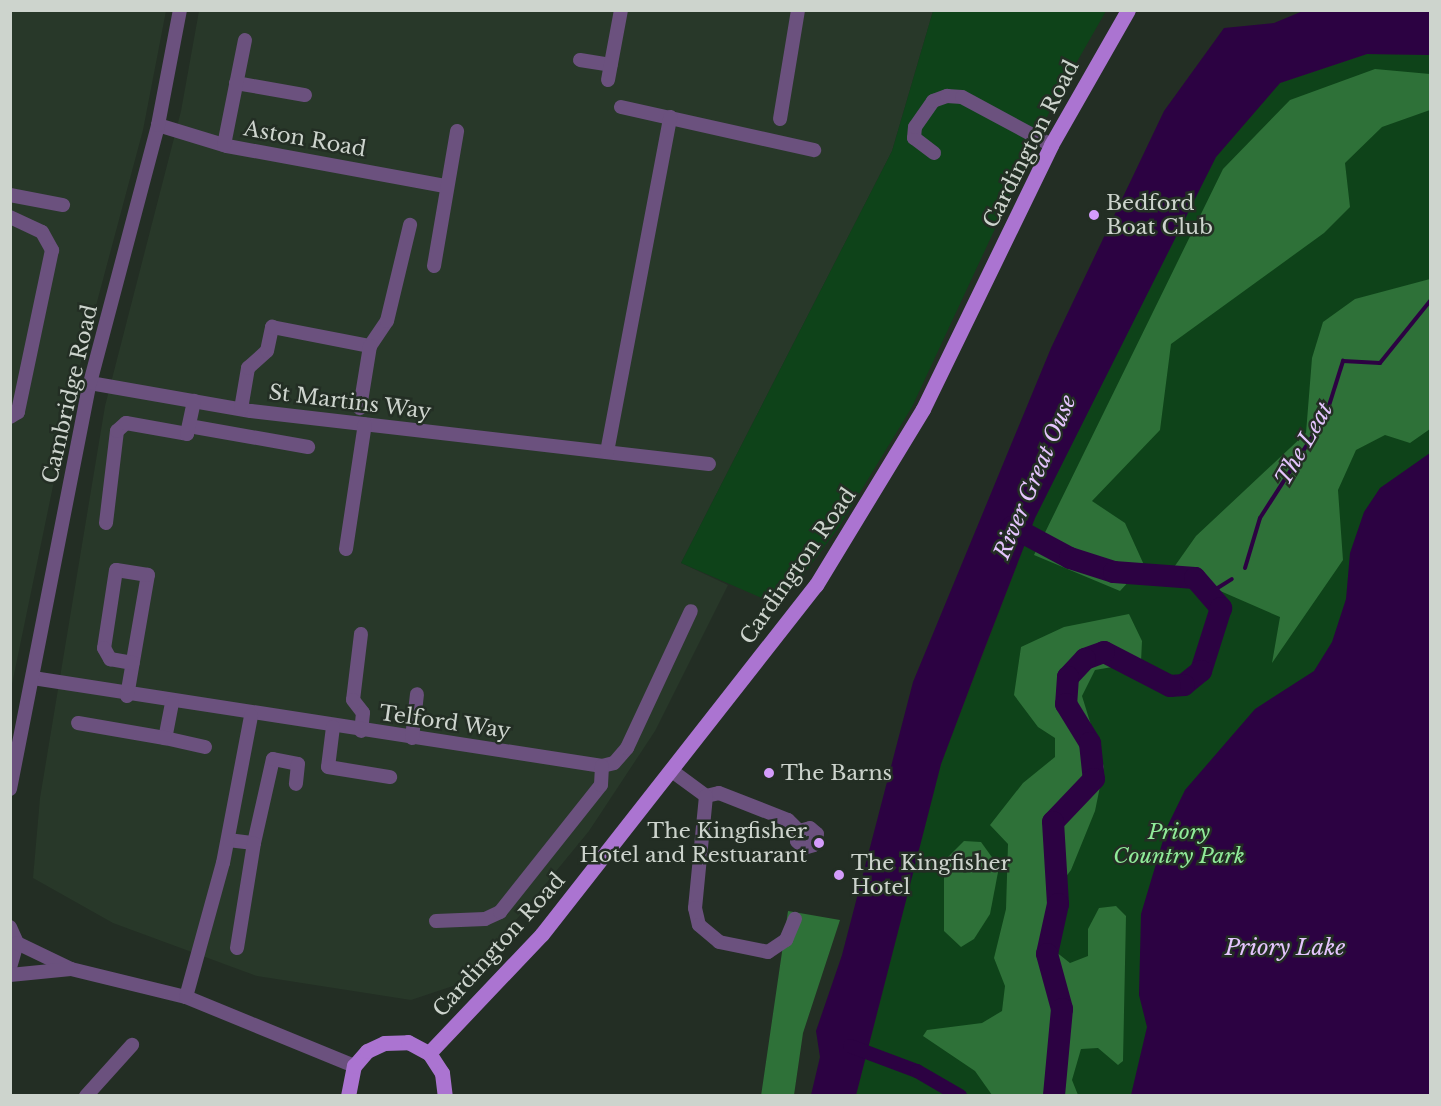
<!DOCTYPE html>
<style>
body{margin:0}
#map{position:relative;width:1441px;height:1106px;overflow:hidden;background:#232e24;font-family:"Libre Baskerville",serif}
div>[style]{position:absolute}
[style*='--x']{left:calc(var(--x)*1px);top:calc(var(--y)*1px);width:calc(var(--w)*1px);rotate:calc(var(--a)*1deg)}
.built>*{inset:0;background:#283829}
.green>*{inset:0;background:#0e4319}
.forest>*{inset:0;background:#2e7138}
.water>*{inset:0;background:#2c0242}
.stream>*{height:4px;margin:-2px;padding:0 2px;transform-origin:2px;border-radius:2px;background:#2c0242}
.canal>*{height:14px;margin:-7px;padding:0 7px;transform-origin:7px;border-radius:7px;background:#2c0242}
.river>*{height:22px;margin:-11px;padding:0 11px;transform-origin:11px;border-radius:11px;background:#2c0242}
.minor>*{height:14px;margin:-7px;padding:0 7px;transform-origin:7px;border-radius:7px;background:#6b517e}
.major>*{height:15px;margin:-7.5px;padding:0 7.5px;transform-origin:7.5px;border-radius:7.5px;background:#ab74d1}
.dots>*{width:16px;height:16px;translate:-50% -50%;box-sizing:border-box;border:3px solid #232e24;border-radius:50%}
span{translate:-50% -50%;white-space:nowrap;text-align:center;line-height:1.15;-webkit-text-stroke:5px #232e24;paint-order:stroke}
.street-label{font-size:21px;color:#cdd4cd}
.poi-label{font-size:21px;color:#cdd4cd}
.left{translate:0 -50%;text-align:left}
.right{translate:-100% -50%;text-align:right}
.park-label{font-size:21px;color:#90ea99;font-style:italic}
.water-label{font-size:22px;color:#e5c5fe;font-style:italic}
.frame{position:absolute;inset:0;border:12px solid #cdd4cd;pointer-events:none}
</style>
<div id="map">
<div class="built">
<i style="clip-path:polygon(11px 11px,166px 11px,143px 130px,71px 399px,11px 689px)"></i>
<i style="clip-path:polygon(199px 11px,933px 11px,892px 151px,681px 563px,728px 585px,655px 731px,589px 831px,465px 982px,411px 1000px,257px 976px,113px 923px,33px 878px,40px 798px,105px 406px,181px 111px)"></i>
</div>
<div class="green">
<i style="clip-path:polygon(933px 11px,1106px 11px,1054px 102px,912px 407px,839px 527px,780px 606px,681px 563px,892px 151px)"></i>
<i style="clip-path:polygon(1367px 54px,1430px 55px,1430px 1095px,856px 1096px,941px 764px,1035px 518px,1139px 303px,1216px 157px,1280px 83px)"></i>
</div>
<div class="forest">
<i style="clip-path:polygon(1375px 69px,1430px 74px,1430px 110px,1382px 127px,1345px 163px,1350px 207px,1324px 233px,1171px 344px,1160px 430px,1092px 501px,1125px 523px,1144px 565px,1120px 591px,1034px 555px,1223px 169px,1290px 100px)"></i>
<i style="clip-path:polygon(1430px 279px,1430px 429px,1410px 443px,1385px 435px,1356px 450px,1338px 490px,1343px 560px,1272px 663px,1280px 617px,1172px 570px,1196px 536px,1306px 433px,1312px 358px,1323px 322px,1355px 299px)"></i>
<i style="clip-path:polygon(1129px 614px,1142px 641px,1141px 662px,1095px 670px,1082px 696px,1104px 767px,1095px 811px,1071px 870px,1053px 894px,1041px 940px,1070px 963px,1088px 956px,1088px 929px,1099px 908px,1116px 906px,1126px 916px,1123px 1061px,1118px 1065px,1098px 1048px,1081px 1049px,1072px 1080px,1078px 1095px,992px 1095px,975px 1071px,923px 1036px,927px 1030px,982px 1023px,1002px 1011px,1005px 986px,994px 958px,1006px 909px,1008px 844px,990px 825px,1023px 783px,1055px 757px,1055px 738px,1038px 727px,1014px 695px,1021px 647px,1064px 627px)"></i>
<i style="clip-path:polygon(964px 841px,981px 842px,999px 867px,990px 914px,974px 939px,961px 947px,944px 931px,944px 861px)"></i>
<i style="clip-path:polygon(788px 911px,840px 920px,803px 1033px,794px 1095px,761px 1096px)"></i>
</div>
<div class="water">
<i style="clip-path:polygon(1303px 11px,1430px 11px,1430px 55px,1367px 54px,1280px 83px,1216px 157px,1035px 518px,982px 655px,941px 764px,856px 1095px,811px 1095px,820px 1057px,816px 1031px,842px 955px,913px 682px,1051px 348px,1164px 111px,1224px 28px,1274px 23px)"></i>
<i style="clip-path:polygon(1430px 453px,1430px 1095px,1131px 1095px,1147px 1027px,1139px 995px,1141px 914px,1167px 827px,1185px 790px,1255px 709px,1314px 671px,1332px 642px,1346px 599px,1350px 553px,1364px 512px,1380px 488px)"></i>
</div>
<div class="stream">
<i style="--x:1245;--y:568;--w:52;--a:-73.3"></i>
<i style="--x:1260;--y:518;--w:122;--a:-57.3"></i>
<i style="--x:1326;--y:415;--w:57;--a:-72.5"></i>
<i style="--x:1343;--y:361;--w:37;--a:3"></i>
<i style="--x:1380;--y:363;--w:80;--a:-51.1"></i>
<i style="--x:1208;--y:594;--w:28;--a:-32"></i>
</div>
<div class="canal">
<i style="--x:850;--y:1046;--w:72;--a:20.5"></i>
<i style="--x:917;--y:1071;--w:50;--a:30.2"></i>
</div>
<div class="river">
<i style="--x:1012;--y:527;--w:66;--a:28.1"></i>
<i style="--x:1070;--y:558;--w:46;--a:17.7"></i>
<i style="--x:1114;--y:572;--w:81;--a:4.2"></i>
<i style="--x:1195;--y:578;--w:40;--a:49"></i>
<i style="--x:1221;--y:608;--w:66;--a:107.6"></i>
<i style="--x:1201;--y:671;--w:22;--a:141"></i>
<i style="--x:1184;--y:685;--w:14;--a:176"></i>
<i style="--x:1170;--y:686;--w:74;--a:-152.7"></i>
<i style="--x:1104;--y:652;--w:20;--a:160"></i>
<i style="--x:1085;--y:659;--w:25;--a:133"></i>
<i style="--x:1068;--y:677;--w:27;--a:94"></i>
<i style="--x:1066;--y:704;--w:46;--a:58.4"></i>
<i style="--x:1090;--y:743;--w:36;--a:84"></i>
<i style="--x:1094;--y:779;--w:59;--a:133.6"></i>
<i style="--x:1053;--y:822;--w:82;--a:86.5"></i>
<i style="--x:1058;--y:904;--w:51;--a:102.4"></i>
<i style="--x:1047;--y:954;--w:57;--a:74.7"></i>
<i style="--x:1062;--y:1009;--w:87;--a:95.3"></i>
</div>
<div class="minor">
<i style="--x:580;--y:60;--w:31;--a:9"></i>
<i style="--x:608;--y:80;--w:71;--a:-79.5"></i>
<i style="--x:236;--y:83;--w:70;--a:9.9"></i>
<i style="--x:621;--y:107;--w:198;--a:12.6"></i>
<i style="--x:780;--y:119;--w:110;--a:-80.6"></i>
<i style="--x:158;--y:125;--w:72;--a:16.9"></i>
<i style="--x:227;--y:146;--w:223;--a:10.4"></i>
<i style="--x:224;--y:145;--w:107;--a:-78.7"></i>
<i style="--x:934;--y:153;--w:25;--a:-143"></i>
<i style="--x:914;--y:138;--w:11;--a:-85"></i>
<i style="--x:915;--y:127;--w:32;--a:-55"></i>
<i style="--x:933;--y:101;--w:15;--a:-20"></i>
<i style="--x:947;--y:96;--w:15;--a:4"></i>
<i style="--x:962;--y:97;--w:101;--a:28.3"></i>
<i style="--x:10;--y:195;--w:54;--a:10.7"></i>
<i style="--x:10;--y:217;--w:35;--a:25"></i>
<i style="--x:42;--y:232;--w:21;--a:61"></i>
<i style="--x:52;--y:250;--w:166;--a:101.9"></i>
<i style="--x:18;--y:412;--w:9;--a:148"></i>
<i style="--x:434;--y:266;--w:137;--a:-80.3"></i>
<i style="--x:370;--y:346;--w:30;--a:-56"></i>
<i style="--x:387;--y:321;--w:99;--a:-76.5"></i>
<i style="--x:90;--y:383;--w:163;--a:9.9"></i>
<i style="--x:251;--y:411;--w:461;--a:6.6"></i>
<i style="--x:241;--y:409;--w:42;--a:-80.3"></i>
<i style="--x:248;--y:368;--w:25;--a:-42"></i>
<i style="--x:267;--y:351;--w:25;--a:-78"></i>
<i style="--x:272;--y:327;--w:100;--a:11"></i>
<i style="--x:370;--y:346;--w:63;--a:99.2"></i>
<i style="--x:189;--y:426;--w:121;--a:10"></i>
<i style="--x:607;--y:452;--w:341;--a:-79.3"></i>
<i style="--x:106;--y:523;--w:93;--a:-83.2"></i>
<i style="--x:117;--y:431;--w:12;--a:-42"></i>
<i style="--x:126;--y:423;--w:62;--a:10.2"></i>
<i style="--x:187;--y:434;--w:34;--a:-78"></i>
<i style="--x:346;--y:549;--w:126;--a:-81.4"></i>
<i style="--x:361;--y:634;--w:66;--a:96.9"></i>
<i style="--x:353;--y:700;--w:16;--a:52"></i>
<i style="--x:363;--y:713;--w:18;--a:96"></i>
<i style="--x:33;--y:678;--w:576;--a:8.79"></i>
<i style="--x:602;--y:766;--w:12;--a:-14"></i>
<i style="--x:614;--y:763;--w:20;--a:-49"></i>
<i style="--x:627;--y:748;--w:151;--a:-65"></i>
<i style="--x:127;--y:696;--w:123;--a:-80.2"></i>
<i style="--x:148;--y:575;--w:32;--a:-171"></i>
<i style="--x:116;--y:570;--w:79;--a:98.7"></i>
<i style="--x:104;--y:648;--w:13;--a:61"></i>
<i style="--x:110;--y:659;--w:23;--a:10"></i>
<i style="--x:172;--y:703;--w:36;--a:101"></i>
<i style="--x:165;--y:738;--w:41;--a:12.7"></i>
<i style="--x:78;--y:723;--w:88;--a:9.8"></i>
<i style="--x:333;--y:727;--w:40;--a:97.1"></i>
<i style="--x:328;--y:767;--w:63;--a:9.2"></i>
<i style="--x:412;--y:738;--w:44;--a:-83.5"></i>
<i style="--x:672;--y:771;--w:42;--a:36.3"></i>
<i style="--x:706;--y:796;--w:13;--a:-13"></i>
<i style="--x:719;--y:793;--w:74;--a:21.4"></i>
<i style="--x:788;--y:820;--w:16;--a:45"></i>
<i style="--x:10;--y:789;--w:414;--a:-78.9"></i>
<i style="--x:90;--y:383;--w:267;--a:-75.2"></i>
<i style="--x:158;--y:125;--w:117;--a:-79.2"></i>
<i style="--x:706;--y:796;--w:113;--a:95.6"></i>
<i style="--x:695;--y:908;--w:17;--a:77"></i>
<i style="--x:699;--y:925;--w:26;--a:40"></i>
<i style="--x:719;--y:942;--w:50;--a:11.5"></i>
<i style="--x:768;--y:952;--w:22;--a:-34"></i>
<i style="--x:786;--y:940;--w:23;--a:-67"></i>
<i style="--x:810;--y:828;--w:9;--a:41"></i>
<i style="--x:817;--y:834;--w:11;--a:105"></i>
<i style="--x:814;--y:845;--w:10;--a:163"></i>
<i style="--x:804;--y:848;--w:10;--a:-135"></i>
<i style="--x:797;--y:841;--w:10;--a:-79"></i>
<i style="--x:799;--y:831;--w:11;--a:-15"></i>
<i style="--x:228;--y:840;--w:26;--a:7"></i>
<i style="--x:254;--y:843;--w:86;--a:-77.3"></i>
<i style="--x:273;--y:759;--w:25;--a:11"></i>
<i style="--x:298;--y:764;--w:20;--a:96"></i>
<i style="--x:436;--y:921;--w:49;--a:-2.3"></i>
<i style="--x:485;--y:919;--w:17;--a:-25"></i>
<i style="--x:500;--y:912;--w:162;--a:-51.5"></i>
<i style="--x:601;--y:785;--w:19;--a:-87"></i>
<i style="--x:10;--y:927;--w:17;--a:66"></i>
<i style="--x:17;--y:943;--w:26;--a:106"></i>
<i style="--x:17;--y:943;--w:60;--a:25.7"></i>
<i style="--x:71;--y:969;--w:118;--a:13.7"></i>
<i style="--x:186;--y:997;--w:182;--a:22.3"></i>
<i style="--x:237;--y:948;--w:106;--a:-80.8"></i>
<i style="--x:10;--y:975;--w:61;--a:-5.6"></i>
<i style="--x:186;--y:997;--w:139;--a:-74.6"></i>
<i style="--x:223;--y:863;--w:150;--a:-79.2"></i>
<i style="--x:86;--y:1096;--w:69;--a:-48"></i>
</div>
<div class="major">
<i style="--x:429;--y:1053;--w:164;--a:-46.5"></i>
<i style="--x:542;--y:934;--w:444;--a:-51.9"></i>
<i style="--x:816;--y:585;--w:206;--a:-58.7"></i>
<i style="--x:923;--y:409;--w:293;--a:-64.1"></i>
<i style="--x:1051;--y:145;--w:155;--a:-60.3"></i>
<i style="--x:348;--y:1096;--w:31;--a:-79"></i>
<i style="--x:354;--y:1066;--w:20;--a:-49"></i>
<i style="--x:367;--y:1051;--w:19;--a:-25"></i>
<i style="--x:384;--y:1043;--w:24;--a:-2"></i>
<i style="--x:408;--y:1042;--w:24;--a:28"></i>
<i style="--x:429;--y:1053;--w:24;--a:57"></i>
<i style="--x:442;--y:1073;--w:23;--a:83"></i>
</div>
<div class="dots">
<i style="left:1094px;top:215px;background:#d49cfb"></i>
<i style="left:769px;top:773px;background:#d49cfb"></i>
<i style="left:819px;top:843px;background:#d49cfb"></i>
<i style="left:839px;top:875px;background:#d49cfb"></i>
</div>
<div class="street-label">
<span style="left:305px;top:139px;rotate:10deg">Aston Road</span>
<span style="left:1031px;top:144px;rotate:-63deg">Cardington Road</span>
<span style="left:70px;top:394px;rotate:-77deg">Cambridge Road</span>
<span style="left:350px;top:402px;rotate:7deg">St Martins Way</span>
<span style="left:798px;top:566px;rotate:-55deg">Cardington Road</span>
<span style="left:445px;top:722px;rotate:8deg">Telford Way</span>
<span style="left:499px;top:945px;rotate:-48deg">Cardington Road</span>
</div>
<div class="poi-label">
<span class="left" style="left:1106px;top:215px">Bedford<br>Boat Club</span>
<span class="left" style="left:781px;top:773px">The Barns</span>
<span class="right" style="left:807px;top:843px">The Kingfisher<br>Hotel and Restuarant</span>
<span class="left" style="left:851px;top:875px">The Kingfisher<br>Hotel</span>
</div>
<div class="park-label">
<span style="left:1179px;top:844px">Priory<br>Country Park</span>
</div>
<div class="water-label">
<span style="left:1304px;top:444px;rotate:-60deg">The Leat</span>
<span style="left:1035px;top:477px;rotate:-67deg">River Great Ouse</span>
<span style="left:1285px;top:948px">Priory Lake</span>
</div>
<div class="frame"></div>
</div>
